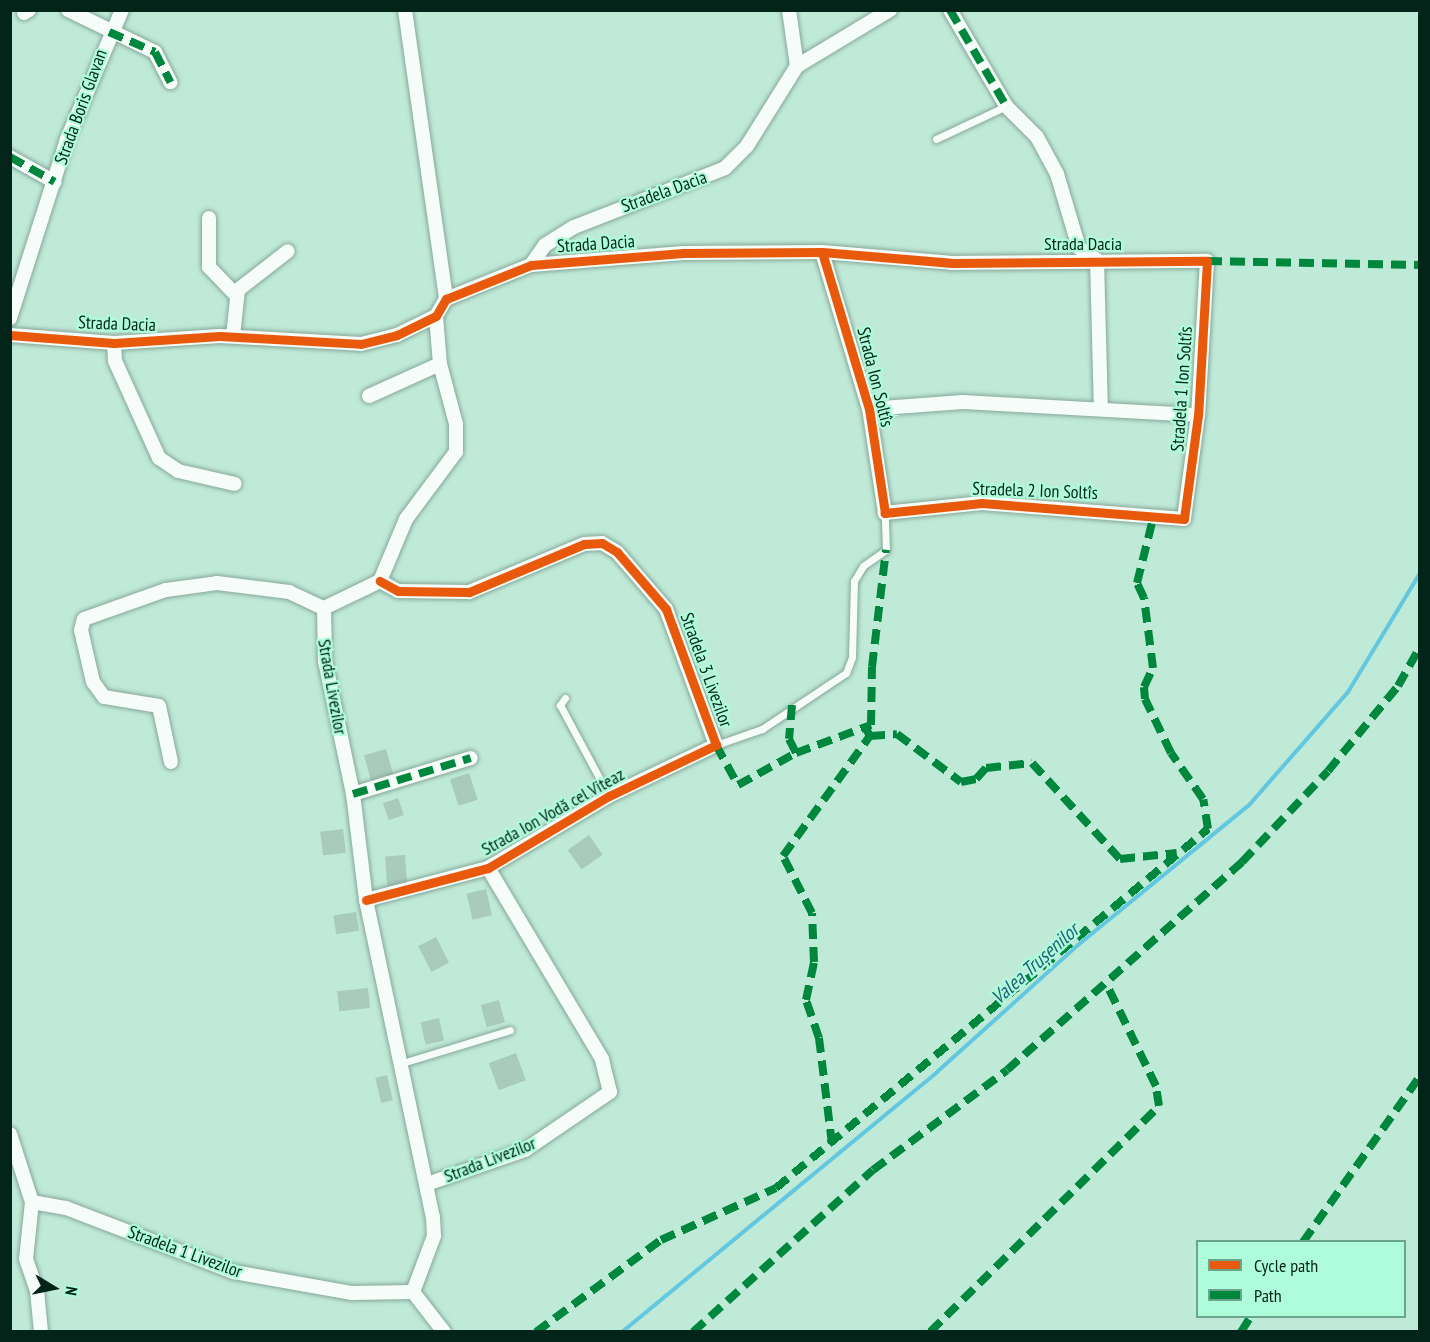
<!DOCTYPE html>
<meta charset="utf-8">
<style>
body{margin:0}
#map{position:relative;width:1430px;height:1342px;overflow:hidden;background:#c0ead8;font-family:"PT Sans Narrow",sans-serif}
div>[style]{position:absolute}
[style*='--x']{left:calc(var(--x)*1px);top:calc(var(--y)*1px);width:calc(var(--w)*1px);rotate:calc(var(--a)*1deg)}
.stream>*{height:4px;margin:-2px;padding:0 2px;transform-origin:2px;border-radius:2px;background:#64c7e0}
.building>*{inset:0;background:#a9cbbd;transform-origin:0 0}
.roads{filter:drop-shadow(0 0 2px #86a799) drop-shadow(0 0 2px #86a799)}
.service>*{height:7px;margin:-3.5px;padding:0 3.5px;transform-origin:3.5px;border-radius:3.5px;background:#f6fcf9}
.minor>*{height:14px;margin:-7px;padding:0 7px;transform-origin:7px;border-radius:7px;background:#f6fcf9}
.quiet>*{height:8px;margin-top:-4px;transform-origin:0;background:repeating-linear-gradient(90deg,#00873e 0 15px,transparent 0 23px)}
.cycleway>*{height:9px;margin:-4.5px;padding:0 4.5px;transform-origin:4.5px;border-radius:4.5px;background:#e8590c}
span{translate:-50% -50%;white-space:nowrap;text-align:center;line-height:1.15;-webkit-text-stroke:4.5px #aefcda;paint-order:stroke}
.street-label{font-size:18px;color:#032419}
.water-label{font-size:20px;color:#216077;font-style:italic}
.frame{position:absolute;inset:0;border:12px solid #032419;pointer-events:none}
.legend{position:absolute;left:1196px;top:1240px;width:210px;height:78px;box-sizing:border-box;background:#aefcda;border:2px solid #6aa68d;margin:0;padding:8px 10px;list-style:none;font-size:18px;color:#032419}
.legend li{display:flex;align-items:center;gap:12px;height:30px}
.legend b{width:30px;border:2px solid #6aa68d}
.north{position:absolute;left:24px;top:1258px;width:60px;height:60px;-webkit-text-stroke:4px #aefcda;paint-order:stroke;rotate:100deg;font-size:16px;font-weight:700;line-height:24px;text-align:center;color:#032419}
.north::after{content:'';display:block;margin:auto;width:21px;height:27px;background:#032419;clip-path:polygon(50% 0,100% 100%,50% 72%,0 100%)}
</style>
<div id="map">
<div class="stream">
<i style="--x:622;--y:1332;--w:408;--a:-39.5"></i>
<i style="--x:937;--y:1072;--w:190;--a:-42"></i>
<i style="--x:1078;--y:945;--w:222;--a:-39.3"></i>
<i style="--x:1250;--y:804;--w:149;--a:-48.8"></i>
<i style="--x:1348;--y:692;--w:139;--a:-58.8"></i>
</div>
<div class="building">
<i style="left:386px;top:749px;width:26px;height:23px;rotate:74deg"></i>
<i style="left:469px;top:773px;width:28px;height:20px;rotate:72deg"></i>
<i style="left:398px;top:798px;width:18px;height:16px;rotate:71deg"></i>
<i style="left:343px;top:829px;width:24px;height:23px;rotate:83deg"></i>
<i style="left:589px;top:835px;width:24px;height:26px;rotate:55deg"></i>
<i style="left:405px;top:855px;width:30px;height:20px;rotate:86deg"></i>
<i style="left:486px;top:889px;width:27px;height:20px;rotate:77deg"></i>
<i style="left:356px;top:912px;width:19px;height:23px;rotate:81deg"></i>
<i style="left:436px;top:937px;width:29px;height:20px;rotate:63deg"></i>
<i style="left:368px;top:988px;width:20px;height:31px;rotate:84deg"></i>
<i style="left:499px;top:1000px;width:23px;height:19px;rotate:75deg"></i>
<i style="left:439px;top:1018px;width:23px;height:19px;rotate:77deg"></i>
<i style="left:516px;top:1053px;width:29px;height:29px;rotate:70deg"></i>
<i style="left:387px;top:1075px;width:26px;height:12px;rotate:77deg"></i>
</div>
<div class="roads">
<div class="service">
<i style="--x:936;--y:139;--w:77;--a:-25.2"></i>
<i style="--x:565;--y:698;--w:9;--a:126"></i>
<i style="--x:560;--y:705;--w:103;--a:61.7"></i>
<i style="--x:716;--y:745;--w:49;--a:-19.2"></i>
<i style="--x:762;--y:729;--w:101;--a:-33.7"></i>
<i style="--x:846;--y:673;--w:17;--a:-69"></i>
<i style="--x:852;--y:657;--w:76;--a:-88.5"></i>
<i style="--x:854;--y:581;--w:17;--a:-59"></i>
<i style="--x:863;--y:566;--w:28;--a:-35"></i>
<i style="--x:886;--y:550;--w:37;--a:-92"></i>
<i style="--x:399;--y:1064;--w:116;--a:-17"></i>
</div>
<div class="minor">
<i style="--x:68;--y:10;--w:97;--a:25.8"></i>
<i style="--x:155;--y:52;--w:34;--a:63"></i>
<i style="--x:405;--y:10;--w:292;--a:81.9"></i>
<i style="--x:789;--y:10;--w:57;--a:81.9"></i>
<i style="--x:950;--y:10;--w:111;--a:59.7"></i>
<i style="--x:1006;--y:106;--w:44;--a:45"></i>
<i style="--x:1037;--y:137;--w:42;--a:61.6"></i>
<i style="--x:1057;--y:174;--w:77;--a:73.4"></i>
<i style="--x:1079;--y:248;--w:22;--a:34"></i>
<i style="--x:24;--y:13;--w:6;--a:-31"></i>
<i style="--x:10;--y:157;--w:51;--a:29.1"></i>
<i style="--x:209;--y:218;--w:49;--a:90"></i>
<i style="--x:209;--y:267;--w:39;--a:46"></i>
<i style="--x:1097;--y:260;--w:149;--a:88.5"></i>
<i style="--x:531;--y:265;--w:24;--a:-55"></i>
<i style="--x:545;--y:245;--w:34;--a:-32"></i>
<i style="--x:574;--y:227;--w:162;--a:-21.3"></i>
<i style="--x:725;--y:168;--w:31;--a:-45"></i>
<i style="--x:747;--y:146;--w:94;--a:-58"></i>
<i style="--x:797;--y:66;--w:109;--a:-31.1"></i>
<i style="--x:10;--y:318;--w:188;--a:-72.3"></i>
<i style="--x:67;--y:139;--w:140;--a:-66.9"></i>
<i style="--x:10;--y:335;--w:104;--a:4.4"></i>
<i style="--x:114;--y:343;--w:106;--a:-3.8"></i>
<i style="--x:220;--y:336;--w:141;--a:3.2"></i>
<i style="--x:361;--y:344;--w:37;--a:-14"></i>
<i style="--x:397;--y:335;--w:43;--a:-26"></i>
<i style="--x:436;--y:316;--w:20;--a:-60"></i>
<i style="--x:446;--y:299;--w:92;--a:-21.8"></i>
<i style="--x:531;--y:265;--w:153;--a:-4.5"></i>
<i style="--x:684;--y:253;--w:138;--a:-0.4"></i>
<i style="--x:822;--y:252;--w:131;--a:4.8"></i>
<i style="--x:953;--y:263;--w:254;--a:-0.5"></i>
<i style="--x:1207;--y:261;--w:154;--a:93.3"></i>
<i style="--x:1198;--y:415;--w:105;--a:97.7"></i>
<i style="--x:1184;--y:519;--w:203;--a:-175.5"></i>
<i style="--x:982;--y:503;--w:98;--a:174.1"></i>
<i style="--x:885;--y:513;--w:105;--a:-98.7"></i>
<i style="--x:869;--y:409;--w:164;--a:-106.7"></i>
<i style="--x:233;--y:336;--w:46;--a:-83.8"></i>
<i style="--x:238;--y:290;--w:63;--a:-38"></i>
<i style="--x:114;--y:343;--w:18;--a:87"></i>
<i style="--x:115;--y:361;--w:107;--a:65.6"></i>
<i style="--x:159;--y:458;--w:23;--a:34"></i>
<i style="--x:178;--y:471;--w:58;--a:12.8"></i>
<i style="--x:369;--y:396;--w:78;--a:-24.3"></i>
<i style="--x:869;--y:409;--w:94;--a:-4.3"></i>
<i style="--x:963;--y:402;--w:235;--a:3.2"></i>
<i style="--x:324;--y:608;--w:53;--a:88.9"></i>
<i style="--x:325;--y:661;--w:136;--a:78.1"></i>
<i style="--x:353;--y:794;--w:107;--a:83"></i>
<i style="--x:366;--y:900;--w:324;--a:78.1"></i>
<i style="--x:433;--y:1217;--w:19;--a:87"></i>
<i style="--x:434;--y:1236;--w:60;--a:110.6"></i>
<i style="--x:324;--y:608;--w:62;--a:-25.7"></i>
<i style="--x:380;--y:581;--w:67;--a:-67.2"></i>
<i style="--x:406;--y:519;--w:84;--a:-53.3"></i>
<i style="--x:456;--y:452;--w:28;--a:-90"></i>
<i style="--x:456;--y:424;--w:62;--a:-104.9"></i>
<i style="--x:440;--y:364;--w:48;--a:-94.8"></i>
<i style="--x:171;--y:762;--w:57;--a:-102.1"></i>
<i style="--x:159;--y:706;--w:56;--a:-170.7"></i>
<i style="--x:104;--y:697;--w:19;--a:-126"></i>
<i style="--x:93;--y:682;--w:53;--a:-103"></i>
<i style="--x:81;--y:630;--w:11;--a:-75"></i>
<i style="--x:84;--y:619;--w:87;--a:-19.5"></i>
<i style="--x:166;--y:590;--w:51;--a:-7.8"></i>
<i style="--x:217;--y:583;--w:73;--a:7.1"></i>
<i style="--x:289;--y:592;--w:38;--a:25"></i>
<i style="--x:353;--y:794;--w:123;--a:-17"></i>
<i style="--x:366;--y:900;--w:126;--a:-14.7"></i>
<i style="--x:488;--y:868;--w:141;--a:-30.8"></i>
<i style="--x:609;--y:796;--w:119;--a:-25.5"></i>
<i style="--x:716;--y:745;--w:145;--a:-110.2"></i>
<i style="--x:666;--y:609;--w:75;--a:-130.7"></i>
<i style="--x:617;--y:552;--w:17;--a:-149"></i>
<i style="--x:602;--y:543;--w:18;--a:177"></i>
<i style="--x:584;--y:544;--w:125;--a:157.3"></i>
<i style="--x:469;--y:592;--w:71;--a:-179.2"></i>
<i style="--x:398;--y:591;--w:21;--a:-151"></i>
<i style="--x:10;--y:1134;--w:71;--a:72.1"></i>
<i style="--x:32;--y:1202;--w:57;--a:96"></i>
<i style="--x:26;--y:1259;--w:34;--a:71"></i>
<i style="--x:37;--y:1291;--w:41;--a:84.4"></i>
<i style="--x:427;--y:1184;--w:104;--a:-19.1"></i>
<i style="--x:525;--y:1150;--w:103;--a:-34.3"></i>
<i style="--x:610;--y:1092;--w:34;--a:-104"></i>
<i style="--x:602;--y:1059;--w:222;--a:-120.8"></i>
<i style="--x:32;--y:1202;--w:35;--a:10"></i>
<i style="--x:66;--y:1208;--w:180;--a:20.9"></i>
<i style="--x:234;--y:1272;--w:120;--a:10.1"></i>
<i style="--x:352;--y:1293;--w:61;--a:-0.9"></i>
<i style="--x:413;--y:1292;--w:51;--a:52.2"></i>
</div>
</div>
<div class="quiet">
<i style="--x:950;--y:10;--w:111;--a:59.7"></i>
<i style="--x:109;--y:32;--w:50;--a:23.5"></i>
<i style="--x:155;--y:52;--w:34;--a:63"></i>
<i style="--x:10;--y:157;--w:51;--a:29.1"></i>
<i style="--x:1207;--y:261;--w:213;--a:1.1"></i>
<i style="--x:792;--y:705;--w:34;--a:95"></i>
<i style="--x:789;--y:739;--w:16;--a:63"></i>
<i style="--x:796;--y:753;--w:80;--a:-20.5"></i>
<i style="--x:871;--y:725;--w:58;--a:-89"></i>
<i style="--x:872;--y:667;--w:118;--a:-83.2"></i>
<i style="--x:870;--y:736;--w:27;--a:-4"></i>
<i style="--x:897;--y:734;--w:80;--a:36.9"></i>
<i style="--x:961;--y:782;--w:15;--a:-11"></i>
<i style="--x:976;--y:779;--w:15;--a:-48"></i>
<i style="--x:986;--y:768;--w:46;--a:-6.2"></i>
<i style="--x:1032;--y:763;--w:130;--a:47.5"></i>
<i style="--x:1120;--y:859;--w:57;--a:-6"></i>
<i style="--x:716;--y:745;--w:46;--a:61.2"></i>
<i style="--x:738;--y:785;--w:66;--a:-28.9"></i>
<i style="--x:353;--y:794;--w:123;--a:-17"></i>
<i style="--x:832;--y:1144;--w:107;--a:-97"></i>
<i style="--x:819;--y:1038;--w:40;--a:-108.9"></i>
<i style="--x:806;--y:1000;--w:39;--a:-78"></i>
<i style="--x:814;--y:962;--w:49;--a:-92.3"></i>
<i style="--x:812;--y:913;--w:64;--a:-117"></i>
<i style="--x:783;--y:856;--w:148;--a:-54.1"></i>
<i style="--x:870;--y:736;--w:10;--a:-119"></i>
<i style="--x:1303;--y:1242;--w:203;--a:-54.8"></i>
<i style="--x:536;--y:1332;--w:155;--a:-36.4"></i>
<i style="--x:661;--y:1240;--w:126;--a:-24.3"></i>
<i style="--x:776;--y:1188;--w:562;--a:-39.73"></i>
<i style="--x:1208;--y:829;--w:30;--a:-99"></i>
<i style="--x:1203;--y:799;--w:56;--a:-124.8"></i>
<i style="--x:1171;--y:753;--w:60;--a:-115.7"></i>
<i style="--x:1145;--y:699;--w:12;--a:-95"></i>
<i style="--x:1144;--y:687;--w:21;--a:-65"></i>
<i style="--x:1153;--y:668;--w:71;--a:-97.3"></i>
<i style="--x:1144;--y:598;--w:17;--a:-115"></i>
<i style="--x:1137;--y:583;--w:70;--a:-76"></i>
<i style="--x:693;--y:1332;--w:242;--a:-42"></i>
<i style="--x:873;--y:1170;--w:167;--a:-36.7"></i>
<i style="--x:1007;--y:1070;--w:314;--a:-41.5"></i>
<i style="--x:1242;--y:862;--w:125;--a:-46.6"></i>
<i style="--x:1328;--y:771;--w:110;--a:-50.5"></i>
<i style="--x:1398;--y:686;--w:45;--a:-60.6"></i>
<i style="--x:930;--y:1332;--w:322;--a:-44.6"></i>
<i style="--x:1159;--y:1106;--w:20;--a:-99"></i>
<i style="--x:1156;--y:1086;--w:114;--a:-115.9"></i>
<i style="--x:1241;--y:1332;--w:19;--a:-58"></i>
</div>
<div class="cycleway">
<i style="--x:10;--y:335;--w:104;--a:4.4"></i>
<i style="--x:114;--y:343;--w:106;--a:-3.8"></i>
<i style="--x:220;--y:336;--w:141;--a:3.2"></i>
<i style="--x:361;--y:344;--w:37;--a:-14"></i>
<i style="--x:397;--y:335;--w:43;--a:-26"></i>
<i style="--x:436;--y:316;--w:20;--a:-60"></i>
<i style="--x:446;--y:299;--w:92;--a:-21.8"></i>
<i style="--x:531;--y:265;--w:153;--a:-4.5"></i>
<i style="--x:684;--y:253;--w:138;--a:-0.4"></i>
<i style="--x:822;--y:252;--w:131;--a:4.8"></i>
<i style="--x:953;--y:263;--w:254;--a:-0.5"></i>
<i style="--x:1207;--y:261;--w:154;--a:93.3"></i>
<i style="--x:1198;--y:415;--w:105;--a:97.7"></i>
<i style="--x:1184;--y:519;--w:203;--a:-175.5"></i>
<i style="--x:982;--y:503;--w:98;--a:174.1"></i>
<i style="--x:885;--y:513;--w:105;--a:-98.7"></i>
<i style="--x:869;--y:409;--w:164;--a:-106.7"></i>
<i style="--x:366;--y:900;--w:126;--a:-14.7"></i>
<i style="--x:488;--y:868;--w:141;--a:-30.8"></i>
<i style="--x:609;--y:796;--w:119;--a:-25.5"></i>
<i style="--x:716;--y:745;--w:145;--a:-110.2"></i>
<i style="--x:666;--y:609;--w:75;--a:-130.7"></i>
<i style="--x:617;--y:552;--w:17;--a:-149"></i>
<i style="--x:602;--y:543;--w:18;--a:177"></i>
<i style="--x:584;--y:544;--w:125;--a:157.3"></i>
<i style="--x:469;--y:592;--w:71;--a:-179.2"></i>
<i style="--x:398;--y:591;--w:21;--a:-151"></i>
</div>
<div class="street-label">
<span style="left:81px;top:107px;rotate:-70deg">Strada Boris Glavan</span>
<span style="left:664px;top:192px;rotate:-20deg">Stradela Dacia</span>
<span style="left:596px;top:244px;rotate:-4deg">Strada Dacia</span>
<span style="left:1083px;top:244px">Strada Dacia</span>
<span style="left:117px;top:324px;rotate:2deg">Strada Dacia</span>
<span style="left:875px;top:377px;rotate:76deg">Strada Ion Soltîs</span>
<span style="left:1182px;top:389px;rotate:-86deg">Stradela 1 Ion Soltîs</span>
<span style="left:1035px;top:491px;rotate:2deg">Stradela 2 Ion Soltîs</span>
<span style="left:706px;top:670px;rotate:70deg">Stradela 3 Livezilor</span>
<span style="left:332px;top:687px;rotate:80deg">Strada Livezilor</span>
<span style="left:553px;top:812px;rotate:-29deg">Strada Ion Vodă cel Viteaz</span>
<span style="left:490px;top:1160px;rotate:-21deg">Strada Livezilor</span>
<span style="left:185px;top:1252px;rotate:20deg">Stradela 1 Livezilor</span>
</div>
<div class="water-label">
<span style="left:1035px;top:964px;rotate:-42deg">Valea Trușenilor</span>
</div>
<div class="frame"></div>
<ul class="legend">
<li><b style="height:8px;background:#e8590c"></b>Cycle path</li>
<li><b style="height:8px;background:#00873e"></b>Path</li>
</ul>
<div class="north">N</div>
</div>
